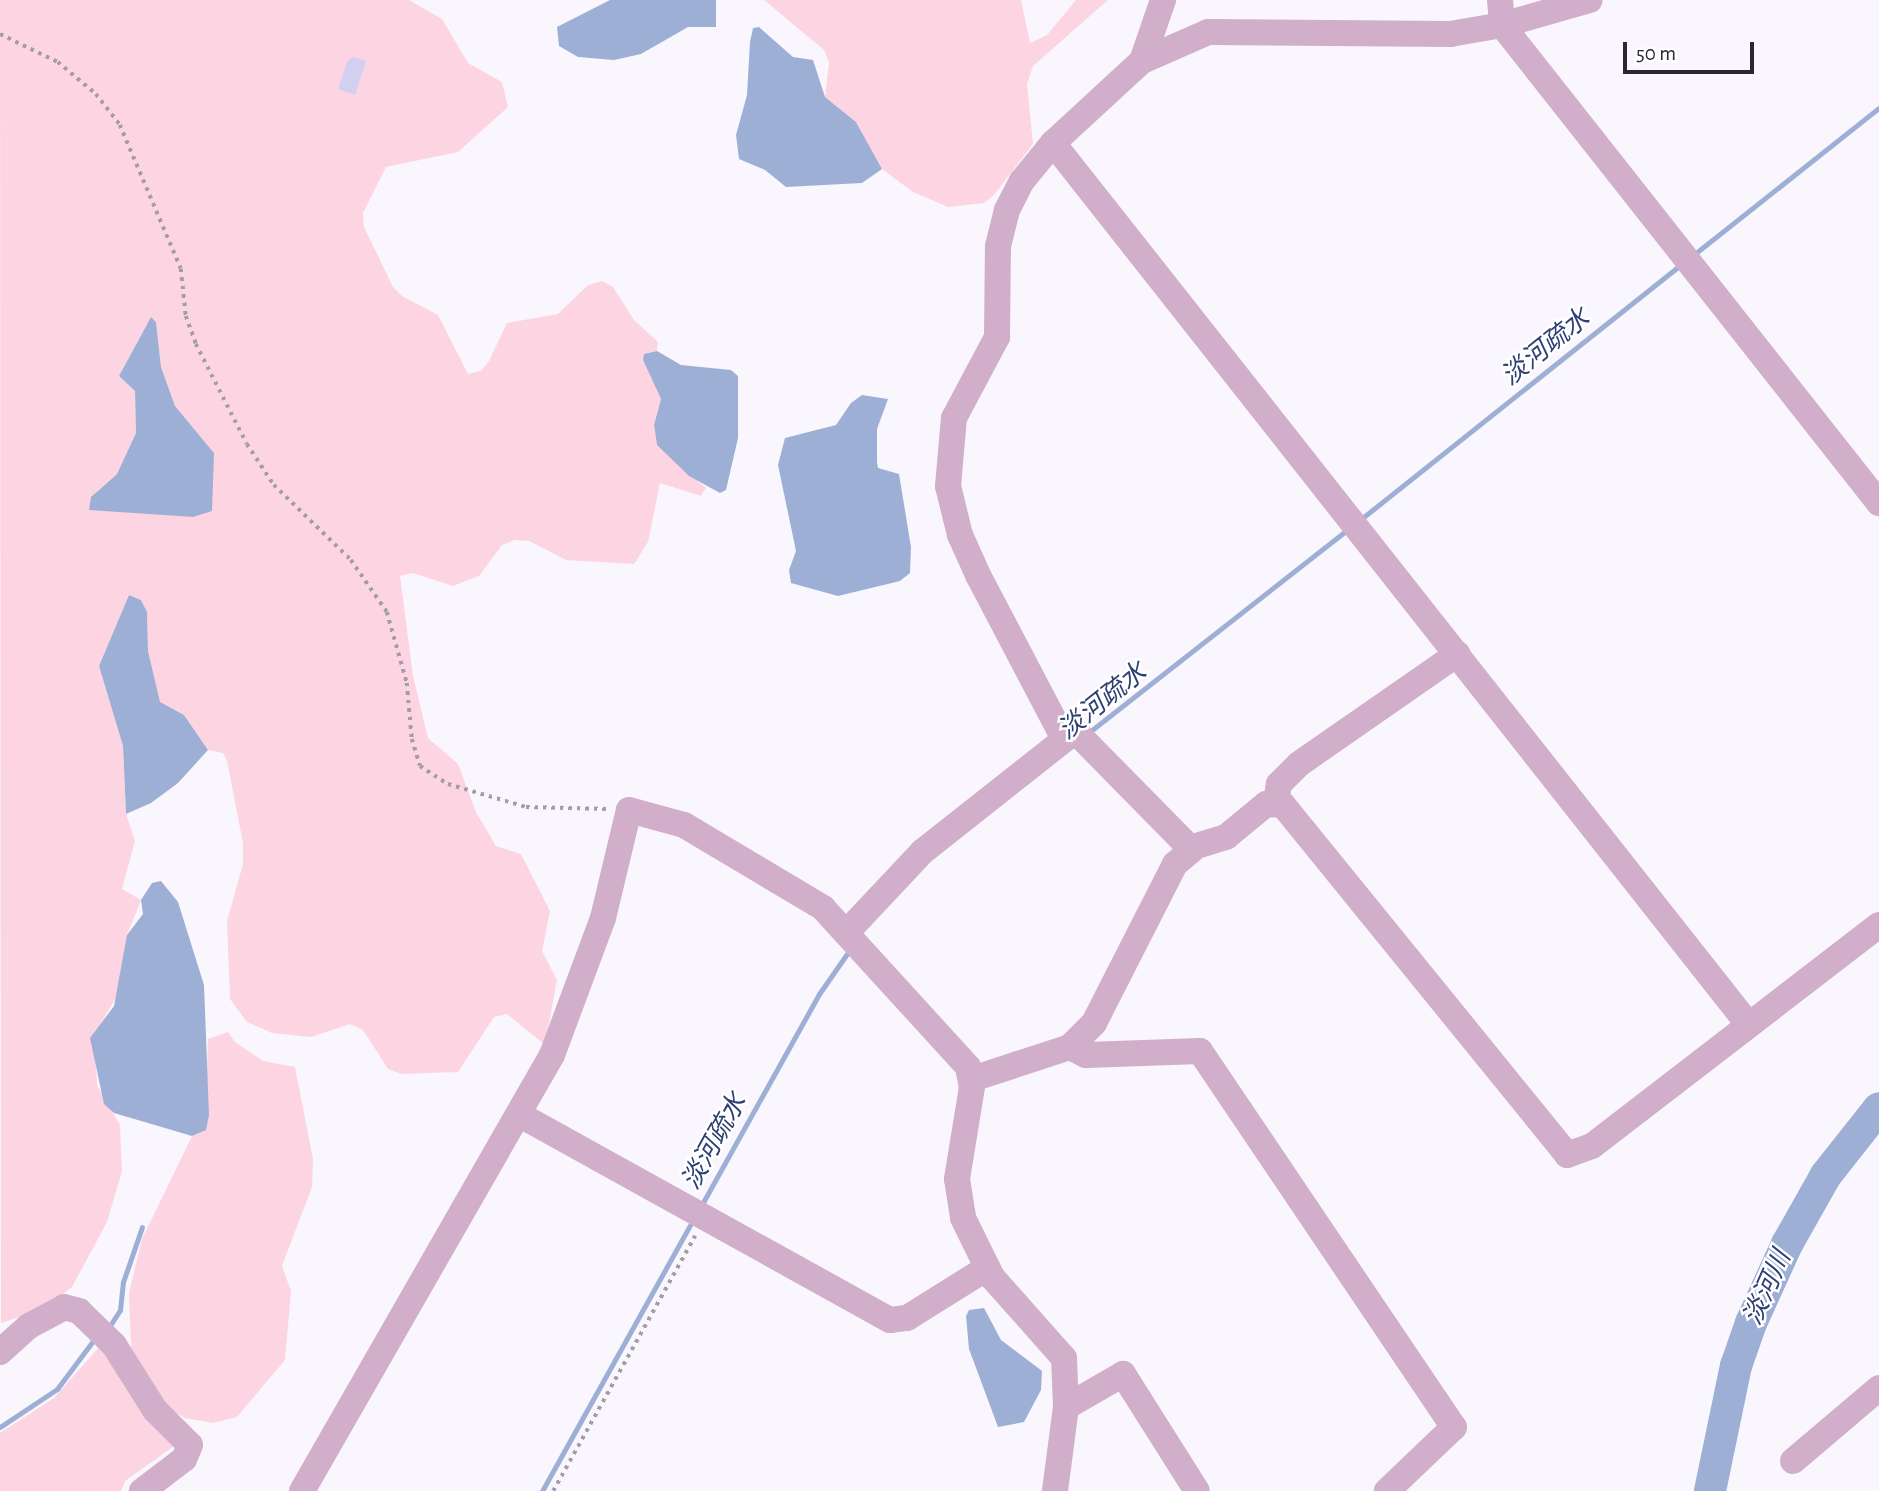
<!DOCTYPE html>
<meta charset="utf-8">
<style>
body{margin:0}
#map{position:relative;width:1879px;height:1491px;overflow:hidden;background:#faf6fd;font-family:"Alegreya Sans","Noto Sans JP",sans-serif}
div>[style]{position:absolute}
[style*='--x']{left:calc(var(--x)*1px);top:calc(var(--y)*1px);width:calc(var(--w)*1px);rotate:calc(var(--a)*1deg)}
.green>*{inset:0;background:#fdd5e2}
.water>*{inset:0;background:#9eafd6}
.stream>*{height:5px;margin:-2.5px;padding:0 2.5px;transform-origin:2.5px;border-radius:2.5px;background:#9eafd6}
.river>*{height:32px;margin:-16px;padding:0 16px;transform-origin:16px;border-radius:16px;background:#9eafd6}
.building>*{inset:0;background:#d2cff0}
.path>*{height:3.5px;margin-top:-1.75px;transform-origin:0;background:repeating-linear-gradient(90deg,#a29da6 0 3.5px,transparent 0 8.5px)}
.minor>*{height:26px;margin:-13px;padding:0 13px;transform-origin:13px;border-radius:13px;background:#d1aec9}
span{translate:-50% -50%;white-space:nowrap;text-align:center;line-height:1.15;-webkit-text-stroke:5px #fff;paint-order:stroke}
.water-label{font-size:26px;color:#2e4073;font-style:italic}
.scale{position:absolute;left:1623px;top:42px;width:131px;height:32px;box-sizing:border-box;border:4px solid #2d2631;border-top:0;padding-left:9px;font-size:21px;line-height:24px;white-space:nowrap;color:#2d2631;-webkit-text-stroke:5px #fff;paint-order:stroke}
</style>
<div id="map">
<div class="green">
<i style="clip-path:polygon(evenodd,0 0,409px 0,442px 19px,468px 63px,502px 82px,508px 107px,458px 152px,386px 167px,363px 213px,364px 227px,393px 287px,402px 296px,438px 315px,468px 374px,481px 371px,489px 361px,507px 323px,558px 314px,588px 285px,602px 281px,613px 287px,634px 320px,658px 342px,657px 351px,644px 354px,643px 360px,661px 399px,654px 425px,657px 445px,706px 488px,701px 496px,660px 483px,648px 542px,634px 564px,566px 560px,529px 541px,515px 540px,502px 545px,479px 576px,453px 586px,413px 573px,400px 576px,413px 676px,428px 738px,458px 764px,476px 812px,496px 846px,521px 854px,550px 911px,542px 951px,557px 980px,545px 1045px,507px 1014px,494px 1017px,458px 1072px,401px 1074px,388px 1069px,363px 1030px,350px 1024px,311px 1037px,272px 1033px,247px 1022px,230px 999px,227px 921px,243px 864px,243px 843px,227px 761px,223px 753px,208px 750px,184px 715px,160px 703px,148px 651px,147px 612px,141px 600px,129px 595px,99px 666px,123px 746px,126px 814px,135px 841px,122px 889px,141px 900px,127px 935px,117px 996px,98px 1028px,95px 1049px,97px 1085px,120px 1125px,122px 1171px,107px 1222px,72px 1287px,44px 1309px,1px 1323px,0 0,151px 317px,156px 322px,161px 367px,175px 406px,214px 453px,96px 492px,117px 474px,136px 433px,135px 391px,119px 376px,151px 317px)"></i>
<i style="clip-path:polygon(764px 0,1021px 0,1030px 43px,1047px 35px,1076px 0,1108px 0,1033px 66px,1027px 84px,1033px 144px,994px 195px,984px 203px,948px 207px,913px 192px,882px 169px,856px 122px,825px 97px,829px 63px,824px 50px)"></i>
<i style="clip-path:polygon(228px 1032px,235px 1042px,263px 1061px,295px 1067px,313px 1159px,312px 1187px,282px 1266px,291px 1291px,285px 1360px,237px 1417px,213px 1423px,185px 1418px,162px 1405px,131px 1347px,129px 1293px,142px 1239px,192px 1136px,205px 1130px,208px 1039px)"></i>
<i style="clip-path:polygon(100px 1346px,181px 1441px,125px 1481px,121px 1491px,0 1491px,0 1433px,54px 1398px)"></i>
</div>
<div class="water">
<i style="clip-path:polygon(610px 0,716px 0,716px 27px,688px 27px,641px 54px,614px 60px,578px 57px,559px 46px,557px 27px)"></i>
<i style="clip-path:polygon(759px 27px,793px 57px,813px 60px,825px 97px,856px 122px,882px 169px,862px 183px,786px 187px,765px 170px,739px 159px,736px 135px,747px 95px,750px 42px,753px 28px)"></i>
<i style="clip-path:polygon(151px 317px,156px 322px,161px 367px,175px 406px,214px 453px,212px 511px,193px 517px,89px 510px,91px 497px,117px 474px,136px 433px,135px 391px,119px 376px)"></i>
<i style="clip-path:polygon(657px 351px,681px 365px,731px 370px,738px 376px,738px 438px,726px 490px,720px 493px,689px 476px,657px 445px,654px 425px,661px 399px,643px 360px,644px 354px)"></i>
<i style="clip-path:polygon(862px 395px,888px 399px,877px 429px,877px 462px,878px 468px,899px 474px,911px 547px,910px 573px,900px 581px,838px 596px,791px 583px,789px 570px,796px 551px,778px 465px,785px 438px,836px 425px,851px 403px)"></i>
<i style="clip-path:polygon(129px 595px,141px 600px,147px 612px,148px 651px,160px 702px,184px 715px,208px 750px,178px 783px,151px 803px,126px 814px,123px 746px,99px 666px)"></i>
<i style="clip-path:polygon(161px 881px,178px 902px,204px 985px,209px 1115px,206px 1130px,192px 1136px,114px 1113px,104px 1104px,90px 1038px,114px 1006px,127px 935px,143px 914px,141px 900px,152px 883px)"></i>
<i style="clip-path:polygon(984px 1308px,1001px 1340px,1042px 1371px,1041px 1390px,1024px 1422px,998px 1427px,969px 1349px,966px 1316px,969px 1310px)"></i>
</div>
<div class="stream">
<i style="--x:1692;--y:256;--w:238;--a:-38.4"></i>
<i style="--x:1361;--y:519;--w:410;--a:-38.5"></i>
<i style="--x:1088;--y:733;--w:329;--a:-38.1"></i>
<i style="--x:701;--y:1206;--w:243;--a:-60.9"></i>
<i style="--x:819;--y:994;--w:56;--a:-55.2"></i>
<i style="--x:109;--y:1327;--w:20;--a:-57"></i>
<i style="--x:120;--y:1310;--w:28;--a:-84"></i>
<i style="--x:123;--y:1282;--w:58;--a:-70.9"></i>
<i style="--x:0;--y:1427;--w:69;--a:-33.7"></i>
<i style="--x:57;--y:1389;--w:64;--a:-53.3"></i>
<i style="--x:542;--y:1491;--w:310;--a:-60.9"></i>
</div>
<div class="river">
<i style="--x:1710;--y:1491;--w:128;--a:-78.3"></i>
<i style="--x:1736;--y:1366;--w:46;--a:-70.8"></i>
<i style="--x:1751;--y:1323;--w:87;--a:-65.5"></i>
<i style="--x:1787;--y:1244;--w:79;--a:-60.5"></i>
<i style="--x:1826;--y:1175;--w:85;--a:-51.7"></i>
</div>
<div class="building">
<i style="clip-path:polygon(354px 57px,366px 61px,355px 95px,338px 89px,348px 60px)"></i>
</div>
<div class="path">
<i style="--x:0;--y:34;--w:64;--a:25.8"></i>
<i style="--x:58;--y:62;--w:50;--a:40.1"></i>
<i style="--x:96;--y:94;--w:39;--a:52"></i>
<i style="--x:120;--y:125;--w:156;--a:67"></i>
<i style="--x:181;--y:269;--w:47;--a:83.9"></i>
<i style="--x:186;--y:316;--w:30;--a:70"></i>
<i style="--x:196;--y:344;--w:112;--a:63"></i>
<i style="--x:247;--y:444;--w:49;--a:56.6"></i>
<i style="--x:274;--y:485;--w:107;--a:44.2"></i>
<i style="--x:351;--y:560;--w:63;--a:55.3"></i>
<i style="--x:387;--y:612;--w:74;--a:74.3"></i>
<i style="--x:407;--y:683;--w:56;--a:84.9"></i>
<i style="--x:412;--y:739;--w:28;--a:73"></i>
<i style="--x:420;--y:766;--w:33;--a:33"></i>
<i style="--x:448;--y:784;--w:81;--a:16.4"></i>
<i style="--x:526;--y:807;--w:83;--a:1.4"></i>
<i style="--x:553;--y:1491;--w:292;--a:-60.9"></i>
</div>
<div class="minor">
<i style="--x:1500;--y:0;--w:25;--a:85"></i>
<i style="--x:1502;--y:25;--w:609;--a:51.74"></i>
<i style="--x:1142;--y:61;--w:65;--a:-71"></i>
<i style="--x:1053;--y:143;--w:1122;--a:51.73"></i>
<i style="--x:1063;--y:737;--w:183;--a:-117.7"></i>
<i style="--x:978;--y:575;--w:44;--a:-114.2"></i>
<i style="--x:960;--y:535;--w:50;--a:-103.8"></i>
<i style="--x:948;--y:486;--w:68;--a:-85"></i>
<i style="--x:954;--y:418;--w:92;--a:-62"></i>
<i style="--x:997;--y:337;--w:91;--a:-89.4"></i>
<i style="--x:998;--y:246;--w:37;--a:-76"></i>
<i style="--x:1007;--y:210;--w:33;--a:-63"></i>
<i style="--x:1022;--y:181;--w:49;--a:-50.8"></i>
<i style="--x:1053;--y:143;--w:121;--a:-42.7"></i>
<i style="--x:1142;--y:61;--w:72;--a:-23.7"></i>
<i style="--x:1208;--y:32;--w:242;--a:0.5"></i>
<i style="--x:1450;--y:34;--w:53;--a:-9.8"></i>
<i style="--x:1502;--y:25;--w:91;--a:-15.9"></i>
<i style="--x:1276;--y:802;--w:18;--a:-81"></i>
<i style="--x:1279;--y:784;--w:28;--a:-45"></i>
<i style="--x:1299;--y:764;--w:193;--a:-34.8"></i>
<i style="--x:846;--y:933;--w:111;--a:-46.8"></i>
<i style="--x:922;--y:852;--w:195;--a:-38.3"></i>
<i style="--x:1075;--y:731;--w:164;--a:45.5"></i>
<i style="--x:1190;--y:848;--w:38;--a:-17"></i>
<i style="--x:1226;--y:837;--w:52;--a:-39.5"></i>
<i style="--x:1266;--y:804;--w:17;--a:3"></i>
<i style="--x:1283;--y:805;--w:451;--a:50.9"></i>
<i style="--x:1567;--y:1155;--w:27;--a:-20"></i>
<i style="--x:1592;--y:1146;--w:362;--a:-37.6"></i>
<i style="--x:1070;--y:1047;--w:34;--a:-45"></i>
<i style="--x:1094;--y:1023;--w:178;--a:-63"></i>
<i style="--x:1175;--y:864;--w:23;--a:-40"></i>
<i style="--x:972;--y:1079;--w:103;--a:-18.1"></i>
<i style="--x:1070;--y:1047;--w:18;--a:27"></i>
<i style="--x:1086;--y:1055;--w:114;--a:-2"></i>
<i style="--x:1200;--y:1051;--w:454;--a:56"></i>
<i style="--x:1454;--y:1427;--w:93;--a:136.3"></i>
<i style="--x:520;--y:1115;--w:423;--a:29"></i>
<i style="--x:890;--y:1320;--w:17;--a:-7"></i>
<i style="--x:907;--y:1318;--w:94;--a:-32"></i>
<i style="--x:0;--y:1352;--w:39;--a:-42"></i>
<i style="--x:29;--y:1326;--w:40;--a:-28"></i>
<i style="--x:64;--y:1307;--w:16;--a:15"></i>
<i style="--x:79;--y:1311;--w:49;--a:44.2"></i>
<i style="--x:114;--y:1345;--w:77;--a:57.8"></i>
<i style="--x:155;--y:1410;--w:49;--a:45"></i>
<i style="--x:190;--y:1445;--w:15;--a:113"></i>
<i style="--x:184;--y:1459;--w:53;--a:142.7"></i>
<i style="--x:1066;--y:1407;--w:66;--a:-30.1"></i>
<i style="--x:1123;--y:1374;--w:138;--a:57.7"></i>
<i style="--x:1793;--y:1461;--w:113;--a:-40.3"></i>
<i style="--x:302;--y:1491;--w:503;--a:-60.17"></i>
<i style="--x:552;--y:1055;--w:146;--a:-69.6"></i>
<i style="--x:603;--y:918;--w:111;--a:-76.5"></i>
<i style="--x:629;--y:810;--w:57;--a:15.3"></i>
<i style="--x:684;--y:825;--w:162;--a:30.8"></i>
<i style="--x:823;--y:908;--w:215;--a:47.6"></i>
<i style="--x:968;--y:1067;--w:20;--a:79"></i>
<i style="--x:972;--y:1087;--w:93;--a:99.3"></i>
<i style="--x:957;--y:1179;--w:39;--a:81"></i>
<i style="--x:963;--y:1218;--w:66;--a:63.8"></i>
<i style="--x:992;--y:1277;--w:108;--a:48.4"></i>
<i style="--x:1064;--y:1358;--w:49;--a:87.7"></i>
<i style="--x:1066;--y:1407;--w:85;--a:97.5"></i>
</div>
<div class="water-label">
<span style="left:1546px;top:348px;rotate:-39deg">淡河疏水</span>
<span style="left:1103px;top:702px;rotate:-39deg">淡河疏水</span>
<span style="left:715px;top:1142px;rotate:-61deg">淡河疏水</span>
<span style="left:1768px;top:1288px;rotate:-66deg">淡河川</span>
</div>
<div class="scale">50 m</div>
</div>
